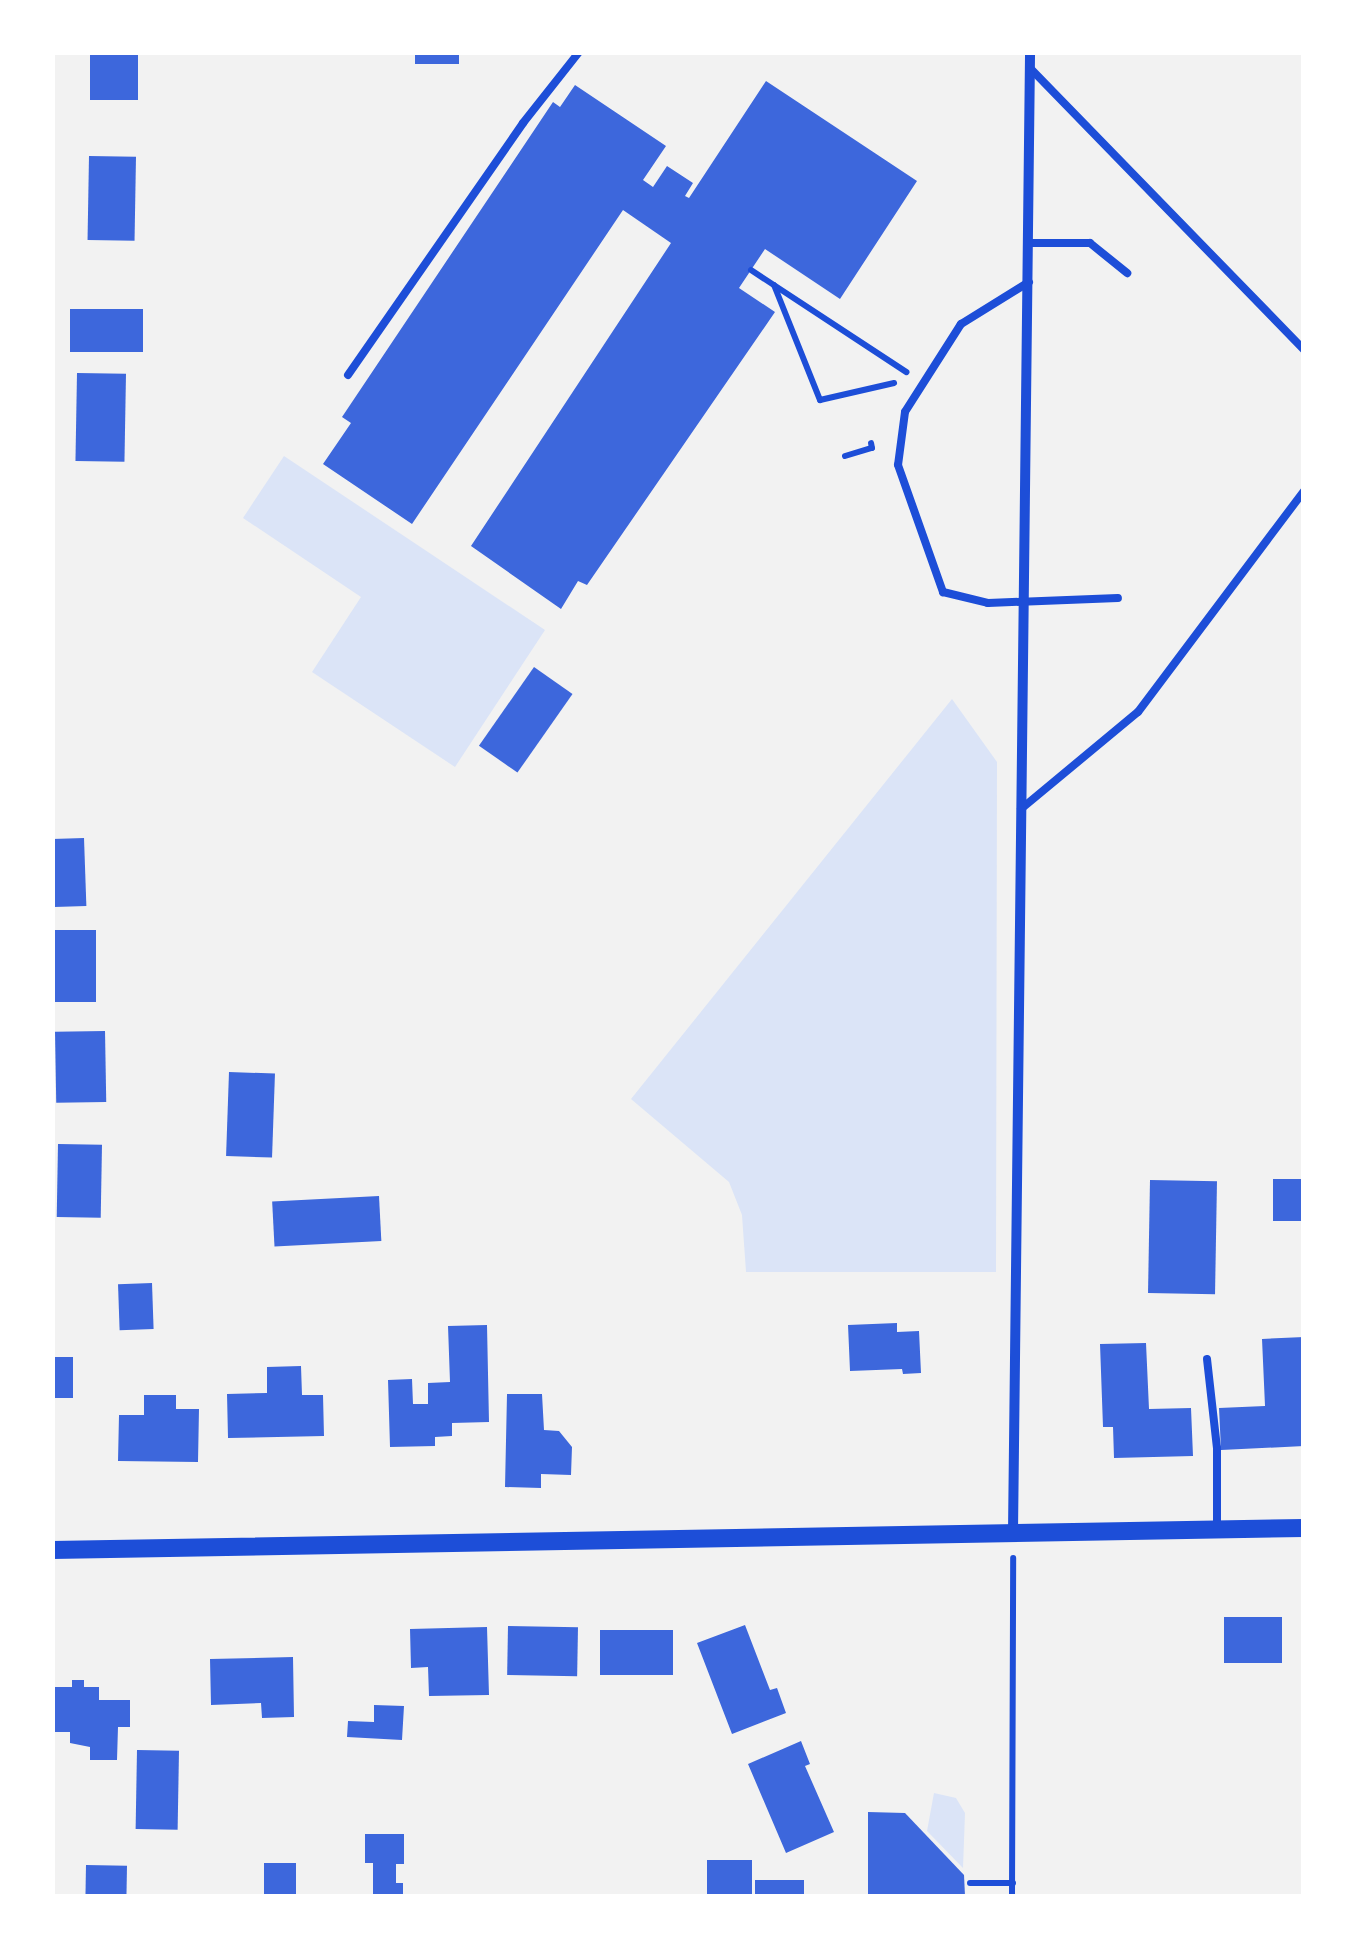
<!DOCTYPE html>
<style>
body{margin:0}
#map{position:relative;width:1356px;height:1949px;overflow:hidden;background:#f2f2f2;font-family:Jost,sans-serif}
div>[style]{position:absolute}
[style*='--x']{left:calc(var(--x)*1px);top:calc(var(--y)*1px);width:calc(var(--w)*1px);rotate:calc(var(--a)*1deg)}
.green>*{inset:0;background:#dbe4f7}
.building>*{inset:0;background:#3d67dc;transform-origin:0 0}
.path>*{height:6px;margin:-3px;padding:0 3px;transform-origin:3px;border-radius:3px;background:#1d4ed8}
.service>*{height:8px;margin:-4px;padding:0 4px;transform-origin:4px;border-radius:4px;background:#1d4ed8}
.minor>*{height:10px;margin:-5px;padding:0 5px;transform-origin:5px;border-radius:5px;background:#1d4ed8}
.tertiary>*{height:18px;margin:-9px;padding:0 9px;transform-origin:9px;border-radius:9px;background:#1d4ed8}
span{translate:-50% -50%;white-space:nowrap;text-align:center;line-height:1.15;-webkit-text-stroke:8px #fff;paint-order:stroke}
.frame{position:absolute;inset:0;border:55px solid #fff;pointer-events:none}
</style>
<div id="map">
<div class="green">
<i style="clip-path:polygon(284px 456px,545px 630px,455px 767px,312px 672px,361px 597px,243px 518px)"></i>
<i style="clip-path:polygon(952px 699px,997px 762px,996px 1272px,746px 1272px,742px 1215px,729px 1182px,631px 1099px)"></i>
<i style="clip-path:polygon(934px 1793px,956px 1798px,965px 1813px,963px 1868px,927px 1831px)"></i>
</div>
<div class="building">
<i style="left:90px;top:52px;width:48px;height:48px"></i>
<i style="left:415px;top:52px;width:44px;height:12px"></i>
<i style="clip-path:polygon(766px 81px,917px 181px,840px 299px,765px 249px,739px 288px,775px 312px,587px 585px,578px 581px,561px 609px,471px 546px,671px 243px,623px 210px,412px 524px,323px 464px,351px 423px,342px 417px,553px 102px,560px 107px,575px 85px,666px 146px,643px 180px,653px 187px,667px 166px,693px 183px,685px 196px,689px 198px)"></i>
<i style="left:89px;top:156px;width:47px;height:84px;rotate:1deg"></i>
<i style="left:143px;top:309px;width:43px;height:73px;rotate:90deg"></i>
<i style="left:77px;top:373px;width:49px;height:88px;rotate:1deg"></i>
<i style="left:534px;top:667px;width:47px;height:96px;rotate:35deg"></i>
<i style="left:84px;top:838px;width:68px;height:32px;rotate:88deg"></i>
<i style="left:52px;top:930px;width:44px;height:72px"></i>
<i style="left:105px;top:1031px;width:71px;height:50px;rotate:89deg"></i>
<i style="left:229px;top:1072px;width:46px;height:84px;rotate:2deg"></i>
<i style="left:58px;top:1144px;width:44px;height:73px;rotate:1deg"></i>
<i style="left:1273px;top:1179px;width:31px;height:42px"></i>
<i style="left:1150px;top:1180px;width:67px;height:113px;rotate:1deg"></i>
<i style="left:379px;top:1196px;width:45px;height:107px;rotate:87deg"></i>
<i style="left:152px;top:1283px;width:46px;height:34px;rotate:88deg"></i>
<i style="clip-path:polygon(897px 1323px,897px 1332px,919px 1331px,921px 1373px,903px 1374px,902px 1369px,850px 1371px,848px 1325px)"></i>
<i style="clip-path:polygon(487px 1325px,489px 1422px,452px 1423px,452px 1436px,435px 1437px,435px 1446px,390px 1447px,388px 1380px,412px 1379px,413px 1404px,428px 1404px,428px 1383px,450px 1382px,448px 1326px)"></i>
<i style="clip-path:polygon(1304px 1337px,1304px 1446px,1221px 1450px,1219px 1408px,1265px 1406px,1262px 1339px)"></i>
<i style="clip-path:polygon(1146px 1343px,1149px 1409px,1191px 1408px,1193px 1456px,1114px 1458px,1113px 1427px,1103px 1427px,1100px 1344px)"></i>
<i style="left:52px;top:1357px;width:21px;height:41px"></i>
<i style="clip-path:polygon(301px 1366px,302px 1395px,323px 1395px,324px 1436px,228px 1438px,227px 1394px,267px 1393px,267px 1367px)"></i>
<i style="clip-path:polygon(507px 1394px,542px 1394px,544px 1430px,559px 1431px,572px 1447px,571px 1475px,541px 1474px,541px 1488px,505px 1487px)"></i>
<i style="clip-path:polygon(144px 1395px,176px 1395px,176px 1409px,199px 1409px,198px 1462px,118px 1461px,119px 1415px,144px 1415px)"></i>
<i style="left:1224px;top:1617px;width:58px;height:46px"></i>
<i style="clip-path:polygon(745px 1625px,770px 1690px,777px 1688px,786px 1713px,732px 1734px,697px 1643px)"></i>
<i style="left:508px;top:1626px;width:70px;height:49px;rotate:1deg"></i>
<i style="clip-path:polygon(487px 1627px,489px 1695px,429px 1696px,428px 1667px,411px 1668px,410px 1629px)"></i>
<i style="left:600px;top:1630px;width:73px;height:45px"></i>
<i style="clip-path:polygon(293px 1657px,294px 1717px,262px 1718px,261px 1703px,211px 1705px,210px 1659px)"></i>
<i style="clip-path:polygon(72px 1680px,84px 1680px,84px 1687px,99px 1687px,99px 1700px,130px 1700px,130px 1727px,118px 1727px,117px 1760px,90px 1760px,90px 1747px,70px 1743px,70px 1732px,52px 1732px,52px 1687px,72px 1687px)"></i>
<i style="clip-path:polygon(374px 1705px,404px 1706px,402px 1740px,347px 1737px,348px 1721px,374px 1722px)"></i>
<i style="clip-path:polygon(801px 1741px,810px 1764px,805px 1766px,834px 1832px,786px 1853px,748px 1764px)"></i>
<i style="left:137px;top:1750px;width:42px;height:79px;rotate:1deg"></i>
<i style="clip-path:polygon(868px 1812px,905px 1813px,964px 1875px,965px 1896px,868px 1896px)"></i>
<i style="clip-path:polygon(365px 1834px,404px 1834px,404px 1864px,396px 1864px,396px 1883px,403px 1883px,403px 1896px,373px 1896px,373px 1863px,365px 1863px)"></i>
<i style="left:752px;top:1860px;width:36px;height:45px;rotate:90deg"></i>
<i style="left:296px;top:1863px;width:33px;height:32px;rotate:90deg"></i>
<i style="left:86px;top:1865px;width:41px;height:31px;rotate:1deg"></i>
<i style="left:804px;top:1880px;width:16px;height:49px;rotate:90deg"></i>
</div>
<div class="path">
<i style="--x:751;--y:270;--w:186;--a:33.3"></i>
<i style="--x:774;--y:285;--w:124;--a:68.2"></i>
<i style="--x:820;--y:400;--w:76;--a:-12.9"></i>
<i style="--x:845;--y:456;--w:28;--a:-17"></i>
<i style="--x:872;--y:448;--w:5;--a:-101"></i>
<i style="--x:970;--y:1883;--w:43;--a:0"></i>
<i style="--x:1012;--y:1896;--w:338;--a:-89.8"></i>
</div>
<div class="service">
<i style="--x:1030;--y:68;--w:393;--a:45.8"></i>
<i style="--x:1030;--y:243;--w:60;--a:0"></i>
<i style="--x:1090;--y:243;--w:48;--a:39"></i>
<i style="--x:1029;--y:282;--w:80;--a:148.3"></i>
<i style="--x:961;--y:324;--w:104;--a:122.5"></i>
<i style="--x:905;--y:412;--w:53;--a:97.5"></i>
<i style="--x:898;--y:465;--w:135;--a:70.5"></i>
<i style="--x:943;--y:592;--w:46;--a:13.7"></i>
<i style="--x:988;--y:603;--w:130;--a:-2.2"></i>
<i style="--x:348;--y:375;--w:307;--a:-55.2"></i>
<i style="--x:523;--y:123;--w:90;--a:-51.7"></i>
<i style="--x:1021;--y:809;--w:152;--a:-39.7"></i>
<i style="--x:1138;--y:712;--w:276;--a:-53.1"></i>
<i style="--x:1207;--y:1359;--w:90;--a:83.6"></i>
<i style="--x:1217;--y:1448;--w:81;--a:90"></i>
</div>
<div class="minor">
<i style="--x:1013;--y:1532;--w:1480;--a:-89.34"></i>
</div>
<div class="tertiary">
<i style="--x:52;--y:1550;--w:1252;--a:-1.01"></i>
</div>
<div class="frame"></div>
</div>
